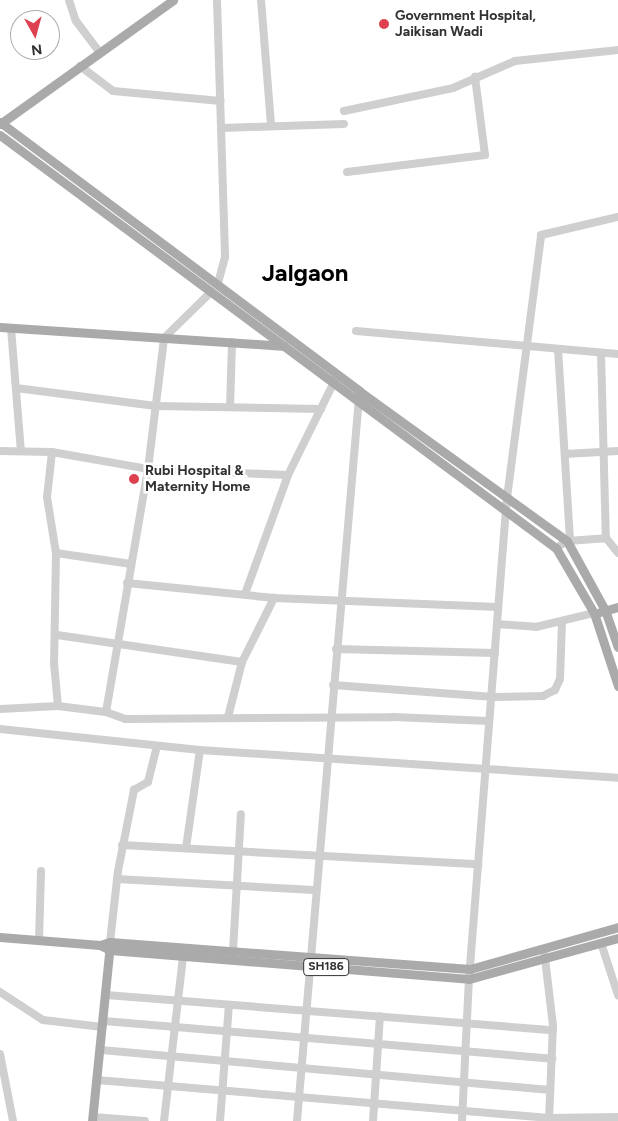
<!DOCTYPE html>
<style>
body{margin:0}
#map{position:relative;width:618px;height:1121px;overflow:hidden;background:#fff;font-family:Figtree,sans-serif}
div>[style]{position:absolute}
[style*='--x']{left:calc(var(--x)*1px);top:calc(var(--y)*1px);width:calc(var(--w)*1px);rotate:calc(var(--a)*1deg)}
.minor>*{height:8px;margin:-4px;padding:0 4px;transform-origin:4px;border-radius:4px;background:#cfcfcf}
.major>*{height:9px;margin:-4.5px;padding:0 4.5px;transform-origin:4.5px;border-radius:4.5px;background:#aaa}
.dots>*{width:14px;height:14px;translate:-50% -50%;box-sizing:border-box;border:2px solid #fff;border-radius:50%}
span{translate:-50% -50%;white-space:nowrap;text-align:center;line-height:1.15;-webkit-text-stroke:5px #fff;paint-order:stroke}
.shield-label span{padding:1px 4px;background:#fff;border:1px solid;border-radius:4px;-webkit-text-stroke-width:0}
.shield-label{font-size:12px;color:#323232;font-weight:700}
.poi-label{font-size:14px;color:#323232;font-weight:700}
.left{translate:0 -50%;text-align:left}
.town-label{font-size:24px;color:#000;font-weight:700}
.north{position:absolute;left:10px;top:10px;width:50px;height:50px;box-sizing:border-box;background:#fff;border:1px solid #adadad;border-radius:50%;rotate:173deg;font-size:14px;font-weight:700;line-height:20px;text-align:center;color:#323232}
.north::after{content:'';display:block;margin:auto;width:18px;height:22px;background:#dd4150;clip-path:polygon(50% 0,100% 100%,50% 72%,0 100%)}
</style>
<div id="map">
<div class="minor">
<i style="--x:69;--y:0;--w:22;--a:72"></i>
<i style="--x:76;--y:21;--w:39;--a:53"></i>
<i style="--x:217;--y:0;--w:257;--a:88.2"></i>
<i style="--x:225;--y:257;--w:28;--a:105"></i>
<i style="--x:261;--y:0;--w:124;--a:85.4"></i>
<i style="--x:80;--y:66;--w:41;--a:37.1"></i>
<i style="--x:113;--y:91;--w:108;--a:5.3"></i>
<i style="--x:344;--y:111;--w:111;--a:-11.9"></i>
<i style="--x:453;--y:88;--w:68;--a:-23.5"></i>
<i style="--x:515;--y:61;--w:104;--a:-6.1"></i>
<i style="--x:222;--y:128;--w:122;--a:-1.9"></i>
<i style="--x:347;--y:172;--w:139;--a:-7"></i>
<i style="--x:485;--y:155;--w:79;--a:-97.3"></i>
<i style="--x:11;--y:328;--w:123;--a:85.4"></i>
<i style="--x:356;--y:331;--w:263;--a:5"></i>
<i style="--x:558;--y:349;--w:191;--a:86.4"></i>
<i style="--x:601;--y:353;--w:185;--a:88.5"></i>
<i style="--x:606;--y:538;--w:19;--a:51"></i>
<i style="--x:16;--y:388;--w:141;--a:7.3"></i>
<i style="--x:156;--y:406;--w:165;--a:1"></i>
<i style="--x:230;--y:407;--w:65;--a:-88.2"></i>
<i style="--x:0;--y:451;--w:52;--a:1.1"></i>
<i style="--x:52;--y:452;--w:97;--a:10"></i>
<i style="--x:148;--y:469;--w:140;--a:2.5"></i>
<i style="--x:288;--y:475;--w:108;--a:-63.7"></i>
<i style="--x:52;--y:452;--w:45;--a:96.3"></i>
<i style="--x:47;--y:497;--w:57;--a:80.9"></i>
<i style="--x:56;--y:553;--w:110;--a:91"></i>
<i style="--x:54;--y:663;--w:43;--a:84.7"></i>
<i style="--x:565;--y:454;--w:53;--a:-3.2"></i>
<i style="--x:556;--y:548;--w:13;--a:-32"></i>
<i style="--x:567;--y:541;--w:39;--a:-4"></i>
<i style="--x:56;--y:553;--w:76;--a:8.3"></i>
<i style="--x:127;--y:583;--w:148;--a:5.8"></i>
<i style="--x:274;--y:598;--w:224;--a:2.3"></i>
<i style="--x:245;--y:594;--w:127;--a:-70.1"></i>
<i style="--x:497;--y:624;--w:39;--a:4"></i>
<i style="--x:536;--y:627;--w:60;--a:-13.6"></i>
<i style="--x:57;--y:635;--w:187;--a:8.3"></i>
<i style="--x:336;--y:649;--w:159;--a:1.4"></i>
<i style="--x:333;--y:685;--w:158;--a:4.3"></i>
<i style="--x:491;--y:697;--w:52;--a:-1.1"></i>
<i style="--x:543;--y:696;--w:13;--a:-27"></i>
<i style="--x:555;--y:690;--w:12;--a:-66"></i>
<i style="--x:560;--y:679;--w:56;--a:-88"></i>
<i style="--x:0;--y:709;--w:58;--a:-3"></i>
<i style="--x:58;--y:706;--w:48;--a:7.1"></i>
<i style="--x:106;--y:712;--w:20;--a:20"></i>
<i style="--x:125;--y:719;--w:268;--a:-0.4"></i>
<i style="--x:393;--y:717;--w:96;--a:2.4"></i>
<i style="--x:106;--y:712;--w:247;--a:-80.2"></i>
<i style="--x:148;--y:469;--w:132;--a:-83"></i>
<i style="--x:164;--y:338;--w:66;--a:-44.4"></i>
<i style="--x:228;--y:717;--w:57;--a:-75.7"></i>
<i style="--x:242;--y:662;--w:72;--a:-63.4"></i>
<i style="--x:0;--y:729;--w:201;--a:6"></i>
<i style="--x:200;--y:750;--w:419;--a:3.8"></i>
<i style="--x:122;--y:845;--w:357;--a:3.1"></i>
<i style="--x:186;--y:848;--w:99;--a:-81.9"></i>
<i style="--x:117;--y:879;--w:197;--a:3.2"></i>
<i style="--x:39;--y:940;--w:69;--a:-88.3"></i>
<i style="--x:110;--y:942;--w:71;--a:-83.6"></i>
<i style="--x:118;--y:871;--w:83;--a:-78.8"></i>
<i style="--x:134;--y:790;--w:16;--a:-30"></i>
<i style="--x:148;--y:782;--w:37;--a:-76"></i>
<i style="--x:601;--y:943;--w:55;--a:71.9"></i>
<i style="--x:544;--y:950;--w:76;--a:83.2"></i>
<i style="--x:553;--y:1025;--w:96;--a:92.4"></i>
<i style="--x:233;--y:951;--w:137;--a:-86.7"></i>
<i style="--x:0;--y:992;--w:51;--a:33.1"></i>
<i style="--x:43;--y:1020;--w:60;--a:6.7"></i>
<i style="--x:106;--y:995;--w:448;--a:4.5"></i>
<i style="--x:104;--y:1021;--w:450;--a:4.8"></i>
<i style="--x:101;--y:1050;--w:451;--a:5.1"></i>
<i style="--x:0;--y:1054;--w:68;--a:79"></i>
<i style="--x:97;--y:1080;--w:454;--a:4.8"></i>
<i style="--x:549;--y:1118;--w:69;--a:-0.8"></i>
<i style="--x:93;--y:1117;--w:52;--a:4.4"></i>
<i style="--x:164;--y:1121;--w:166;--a:-83.4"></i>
<i style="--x:220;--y:1121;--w:116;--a:-85.6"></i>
<i style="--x:297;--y:1121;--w:726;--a:-85.1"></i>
<i style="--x:373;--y:1121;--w:105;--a:-86.2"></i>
<i style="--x:462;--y:1121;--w:142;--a:-87.2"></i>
<i style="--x:469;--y:979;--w:482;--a:-85.5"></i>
<i style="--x:507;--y:498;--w:265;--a:-82.6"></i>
<i style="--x:541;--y:235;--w:79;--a:-13.2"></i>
</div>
<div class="major">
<i style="--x:0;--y:122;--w:449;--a:36.8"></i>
<i style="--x:359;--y:391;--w:256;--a:35.8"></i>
<i style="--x:567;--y:541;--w:79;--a:61.2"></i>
<i style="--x:605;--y:610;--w:39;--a:71"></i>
<i style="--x:0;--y:124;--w:213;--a:-35.6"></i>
<i style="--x:0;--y:135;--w:693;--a:36.61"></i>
<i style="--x:556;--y:548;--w:75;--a:59.7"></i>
<i style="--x:594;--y:613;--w:77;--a:71.8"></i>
<i style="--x:0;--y:327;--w:285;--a:3.8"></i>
<i style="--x:600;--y:612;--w:19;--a:-16"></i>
<i style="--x:0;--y:937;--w:100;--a:4.6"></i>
<i style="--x:100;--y:945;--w:11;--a:27"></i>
<i style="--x:110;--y:950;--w:360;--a:4.6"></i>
<i style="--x:469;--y:979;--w:155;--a:-15.4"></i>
<i style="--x:100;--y:945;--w:10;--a:-17"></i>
<i style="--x:110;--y:942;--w:361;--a:4.3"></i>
<i style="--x:470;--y:969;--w:154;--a:-15.8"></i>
<i style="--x:92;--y:1121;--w:177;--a:-84.2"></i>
</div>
<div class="dots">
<i style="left:384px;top:24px;background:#dd4150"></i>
<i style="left:134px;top:479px;background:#dd4150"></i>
</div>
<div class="shield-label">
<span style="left:326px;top:967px">SH186</span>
</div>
<div class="poi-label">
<span class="left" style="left:395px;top:24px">Government Hospital,<br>Jaikisan Wadi</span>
<span class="left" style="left:145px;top:479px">Rubi Hospital &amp;<br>Maternity Home</span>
</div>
<div class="town-label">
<span style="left:305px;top:273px">Jalgaon</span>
</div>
<div class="north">N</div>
</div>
